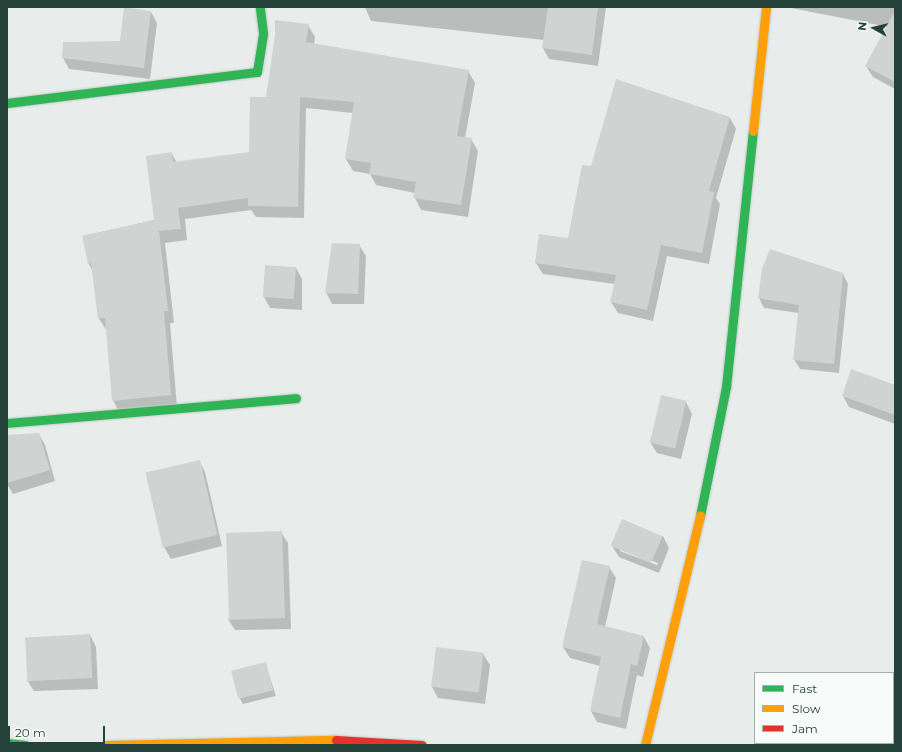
<!DOCTYPE html>
<style>
body{margin:0}
#map{position:relative;width:902px;height:752px;overflow:hidden;background:#e8edeb;font-family:Montserrat,sans-serif}
div>[style]{position:absolute}
[style*='--x']{left:calc(var(--x)*1px);top:calc(var(--y)*1px);width:calc(var(--w)*1px);rotate:calc(var(--a)*1deg)}
.shadow>*{inset:0;background:#0003}
.building>*{inset:0;background:#cfd4d2;transform-origin:0 0}
.roads{filter:drop-shadow(0 0 1px #c3cbc8) drop-shadow(0 0 1px #c3cbc8)}
.fast>*{height:9px;margin:-4.5px;padding:0 4.5px;transform-origin:4.5px;border-radius:4.5px;background:#30b455}
.slow>*{height:9px;margin:-4.5px;padding:0 4.5px;transform-origin:4.5px;border-radius:4.5px;background:#ff9f0a}
.jam>*{height:9px;margin:-4.5px;padding:0 4.5px;transform-origin:4.5px;border-radius:4.5px;background:#e5322d}
span{translate:-50% -50%;white-space:nowrap;text-align:center;line-height:1.15;-webkit-text-stroke:3px #f7fbf9;paint-order:stroke}
.frame{position:absolute;inset:0;border:8px solid #24423a;pointer-events:none}
.legend{position:absolute;left:754px;top:672px;width:140px;height:72px;box-sizing:border-box;background:#f7fbf9;border:1px solid #a3b1ad;margin:0;padding:5px 7px;list-style:none;font-size:12px;color:#24423a}
.legend li{display:flex;align-items:center;gap:8px;height:20px}
.legend b{width:20px;border:1px solid #a3b1ad}
.north{position:absolute;left:854px;top:8px;width:40px;height:40px;-webkit-text-stroke:3px #f7fbf9;paint-order:stroke;rotate:278deg;font-size:11px;font-weight:700;line-height:16px;text-align:center;color:#24423a}
.north::after{content:'';display:block;margin:auto;width:14px;height:18px;background:#24423a;clip-path:polygon(50% 0,100% 100%,50% 72%,0 100%)}
.scale{position:absolute;left:8px;top:726px;width:97px;height:18px;box-sizing:border-box;border:2px solid #24423a;border-top:0;padding-left:5px;font-size:12px;line-height:14px;white-space:nowrap;color:#24423a;-webkit-text-stroke:3px #f7fbf9;paint-order:stroke}
</style>
<div id="map">
<div class="shadow">
<i style="clip-path:polygon(365px 7px,606px 7px,598px 66px,549px 59px,543px 48px,544px 40px,371px 21px)"></i>
<i style="clip-path:polygon(786px 7px,895px 7px,895px 89px,873px 77px,866px 66px,888px 27px)"></i>
<i style="clip-path:polygon(151px 12px,157px 23px,150px 79px,69px 69px,63px 58px,120px 42px)"></i>
<i style="clip-path:polygon(308px 25px,315px 37px,314px 45px,468px 71px,475px 83px,465px 138px,471px 139px,478px 151px,468px 217px,421px 210px,415px 198px,415px 193px,376px 185px,370px 174px,353px 171px,346px 159px,353px 113px,306px 108px,304px 218px,256px 217px,251px 210px,185px 219px,187px 240px,165px 243px,174px 323px,170px 323px,177px 407px,119px 412px,113px 400px,107px 331px,99px 319px,93px 272px,89px 264px,83px 236px,155px 220px,172px 154px,177px 163px,250px 153px,267px 98px)"></i>
<i style="clip-path:polygon(730px 118px,736px 129px,716px 198px,720px 204px,709px 264px,667px 256px,653px 321px,618px 313px,611px 302px,615px 284px,543px 274px,536px 263px,568px 239px,591px 168px)"></i>
<i style="clip-path:polygon(359px 245px,366px 256px,364px 304px,332px 304px,326px 292px)"></i>
<i style="clip-path:polygon(296px 268px,302px 279px,302px 310px,270px 308px,264px 297px)"></i>
<i style="clip-path:polygon(843px 274px,848px 284px,839px 373px,800px 369px,794px 359px,799px 313px,764px 308px,759px 298px)"></i>
<i style="clip-path:polygon(895px 386px,895px 424px,849px 407px,843px 396px)"></i>
<i style="clip-path:polygon(662px 396px,686px 402px,692px 414px,681px 459px,657px 453px,650px 442px)"></i>
<i style="clip-path:polygon(39px 434px,45px 445px,55px 481px,13px 494px,7px 484px,7px 436px)"></i>
<i style="clip-path:polygon(199px 461px,205px 472px,222px 546px,171px 559px,164px 547px)"></i>
<i style="clip-path:polygon(281px 532px,288px 543px,291px 629px,235px 630px,228px 619px)"></i>
<i style="clip-path:polygon(evenodd,663px 536px,669px 548px,659px 573px,619px 557px,612px 546px,663px 536px,620px 549px,658px 563px,657px 565px,620px 551px,620px 549px)"></i>
<i style="clip-path:polygon(609px 567px,616px 578px,605px 627px,644px 637px,650px 648px,643px 677px,637px 675px,626px 729px,597px 722px,591px 711px,600px 666px,570px 658px,563px 647px)"></i>
<i style="clip-path:polygon(90px 635px,96px 647px,98px 689px,34px 691px,27px 680px)"></i>
<i style="clip-path:polygon(483px 654px,490px 665px,485px 704px,438px 698px,432px 687px)"></i>
<i style="clip-path:polygon(265px 663px,276px 696px,243px 704px,240px 699px)"></i>
</div>
<div class="building">
<i style="clip-path:polygon(124px 7px,151px 11px,144px 68px,62px 58px,63px 42px,120px 41px)"></i>
<i style="clip-path:polygon(548px 7px,598px 7px,592px 55px,542px 48px)"></i>
<i style="clip-path:polygon(895px 11px,895px 82px,865px 66px)"></i>
<i style="clip-path:polygon(275px 20px,309px 24px,306px 42px,469px 70px,457px 136px,472px 138px,461px 205px,413px 198px,416px 182px,369px 174px,371px 163px,345px 159px,354px 102px,300px 97px,298px 207px,248px 206px,248px 198px,178px 208px,181px 229px,159px 231px,168px 311px,164px 311px,171px 395px,112px 401px,105px 318px,98px 319px,91px 263px,88px 264px,82px 236px,154px 220px,146px 156px,172px 152px,173px 162px,249px 152px,250px 97px,266px 97px,275px 35px)"></i>
<i style="clip-path:polygon(616px 79px,730px 117px,709px 191px,714px 192px,702px 253px,661px 245px,647px 310px,610px 302px,616px 275px,535px 263px,539px 234px,568px 238px,582px 165px,591px 166px)"></i>
<i style="clip-path:polygon(332px 243px,360px 244px,358px 294px,325px 293px)"></i>
<i style="clip-path:polygon(770px 249px,843px 273px,834px 364px,793px 360px,799px 305px,758px 298px,762px 269px)"></i>
<i style="left:265px;top:265px;width:31px;height:32px;rotate:4deg"></i>
<i style="clip-path:polygon(851px 369px,895px 385px,895px 415px,842px 396px)"></i>
<i style="left:661px;top:395px;width:26px;height:49px;rotate:13deg"></i>
<i style="clip-path:polygon(39px 433px,50px 470px,7px 483px,7px 435px)"></i>
<i style="left:200px;top:460px;width:77px;height:56px;rotate:77deg"></i>
<i style="left:622px;top:519px;width:44px;height:29px;rotate:23deg"></i>
<i style="left:282px;top:531px;width:87px;height:56px;rotate:88deg"></i>
<i style="clip-path:polygon(582px 560px,610px 566px,597px 624px,644px 636px,637px 666px,631px 664px,620px 718px,590px 711px,601px 657px,562px 647px)"></i>
<i style="left:90px;top:634px;width:44px;height:65px;rotate:87deg"></i>
<i style="left:436px;top:647px;width:48px;height:40px;rotate:7deg"></i>
<i style="left:266px;top:662px;width:29px;height:36px;rotate:76deg"></i>
</div>
<div class="roads">
<div class="fast">
<i style="--x:7;--y:103;--w:252;--a:-7.1"></i>
<i style="--x:257;--y:72;--w:39;--a:-81"></i>
<i style="--x:263;--y:33;--w:26;--a:-97"></i>
<i style="--x:7;--y:423;--w:290;--a:-4.9"></i>
<i style="--x:700;--y:516;--w:132;--a:-78.6"></i>
<i style="--x:726;--y:387;--w:257;--a:-84"></i>
<i style="--x:7;--y:743;--w:18;--a:6"></i>
</div>
<div class="slow">
<i style="--x:753;--y:131;--w:125;--a:-84"></i>
<i style="--x:107;--y:745;--w:229;--a:-1.3"></i>
<i style="--x:645;--y:745;--w:236;--a:-76.5"></i>
</div>
<div class="jam">
<i style="--x:336;--y:740;--w:86;--a:3.3"></i>
</div>
</div>
<div class="frame"></div>
<ul class="legend">
<li><b style="height:5px;background:#30b455"></b>Fast</li>
<li><b style="height:5px;background:#ff9f0a"></b>Slow</li>
<li><b style="height:5px;background:#e5322d"></b>Jam</li>
</ul>
<div class="north">N</div>
<div class="scale">20 m</div>
</div>
